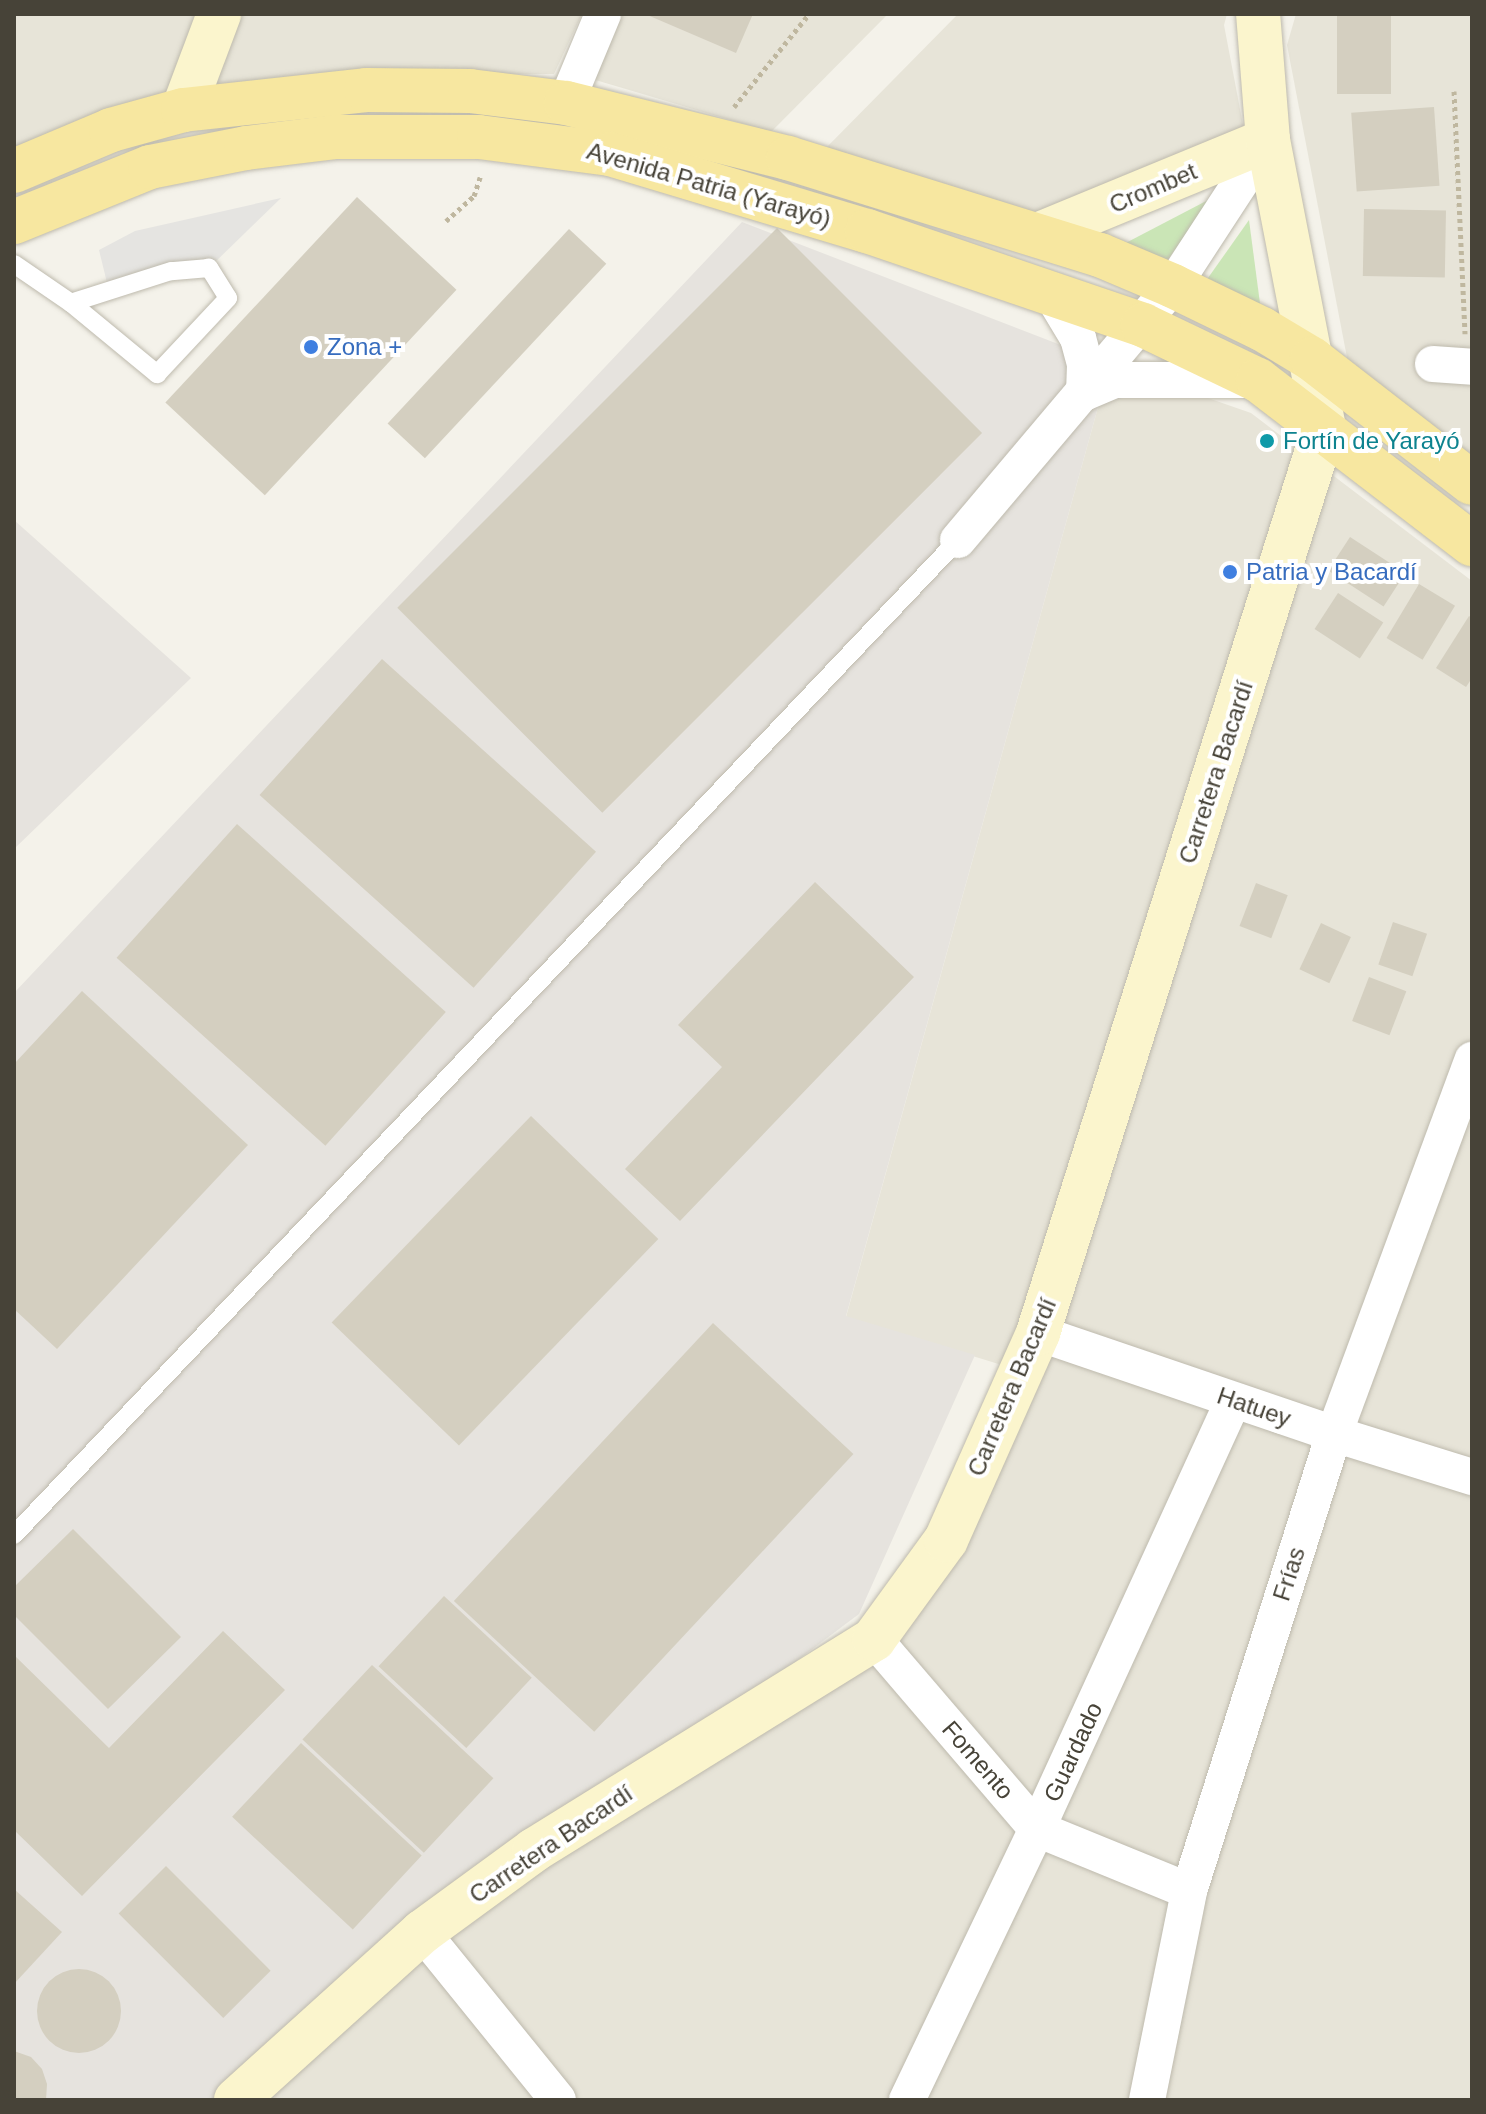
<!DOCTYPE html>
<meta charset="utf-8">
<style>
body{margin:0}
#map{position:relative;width:1486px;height:2114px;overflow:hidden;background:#f4f2ea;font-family:Arial,sans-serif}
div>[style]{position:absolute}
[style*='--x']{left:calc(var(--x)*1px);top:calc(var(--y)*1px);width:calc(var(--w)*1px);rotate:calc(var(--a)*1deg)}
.residential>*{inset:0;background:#e7e4d8}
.industrial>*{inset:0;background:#e6e3de}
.green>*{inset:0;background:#cae5b6}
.parking>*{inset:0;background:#e5e4e1}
.building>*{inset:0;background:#d4cfc0;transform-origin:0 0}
.round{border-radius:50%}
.path>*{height:5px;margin-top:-2.5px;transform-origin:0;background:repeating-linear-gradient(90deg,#bfb79f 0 4px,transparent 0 8px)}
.roads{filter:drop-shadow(0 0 2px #bebaad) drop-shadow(0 0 2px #bebaad)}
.lane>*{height:18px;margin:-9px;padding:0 9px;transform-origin:9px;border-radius:9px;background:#fff}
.street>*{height:36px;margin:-18px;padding:0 18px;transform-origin:18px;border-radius:18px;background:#fff}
.secondary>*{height:44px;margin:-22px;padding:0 22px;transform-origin:22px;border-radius:22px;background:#fbf5cd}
.primary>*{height:44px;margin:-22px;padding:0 22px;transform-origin:22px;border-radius:22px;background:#f7e7a0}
.dots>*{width:22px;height:22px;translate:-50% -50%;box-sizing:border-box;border:4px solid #fff;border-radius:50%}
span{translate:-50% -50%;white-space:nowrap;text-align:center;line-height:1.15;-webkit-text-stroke:8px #fff;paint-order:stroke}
.street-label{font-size:24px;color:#474338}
.shop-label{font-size:24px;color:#366cbe}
.left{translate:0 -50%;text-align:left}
.culture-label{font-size:24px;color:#0d838f}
.frame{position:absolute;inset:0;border:16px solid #474338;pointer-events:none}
</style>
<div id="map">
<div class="residential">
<i style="clip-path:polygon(14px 14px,582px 14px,554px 74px,370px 74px,14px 156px)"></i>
<i style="clip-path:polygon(622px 14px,888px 14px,771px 132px,592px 79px)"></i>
<i style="clip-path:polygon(958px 14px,1227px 14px,1224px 25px,1244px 130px,1037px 218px,824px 150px)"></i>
<i style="clip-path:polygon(1296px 14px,1472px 14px,1472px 464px,1349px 368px,1287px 45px)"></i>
<i style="clip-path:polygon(1110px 364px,1251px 413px,1472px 581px,1472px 2100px,256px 2100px,544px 1859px,885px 1641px,1034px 1375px,846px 1317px)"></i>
</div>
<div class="industrial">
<i style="clip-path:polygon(742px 222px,1110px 364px,846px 1316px,975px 1355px,859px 1614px,211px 2100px,14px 2100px,14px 993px)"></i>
<i style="clip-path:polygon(14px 520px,191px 678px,14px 849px)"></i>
</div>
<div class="green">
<i style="clip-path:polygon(1210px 199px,1163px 267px,1118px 247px)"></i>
<i style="clip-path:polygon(1249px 220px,1261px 311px,1203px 285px)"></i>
</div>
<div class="parking">
<i style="clip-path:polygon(281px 198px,209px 268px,109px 291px,99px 250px,135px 231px)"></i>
</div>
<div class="building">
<i style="clip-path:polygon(645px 14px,753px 14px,736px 53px)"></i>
<i style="left:1337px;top:14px;width:54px;height:80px"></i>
<i style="left:1434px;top:107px;width:79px;height:83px;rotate:86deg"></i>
<i style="left:357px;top:197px;width:136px;height:281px;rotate:43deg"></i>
<i style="left:1364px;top:209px;width:82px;height:67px;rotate:1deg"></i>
<i style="left:777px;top:228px;width:290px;height:537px;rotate:45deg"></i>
<i style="left:569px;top:229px;width:51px;height:266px;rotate:43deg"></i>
<i style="left:1350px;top:537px;width:66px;height:40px;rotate:33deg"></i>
<i style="left:1419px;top:584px;width:42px;height:63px;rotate:31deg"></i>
<i style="left:1338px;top:593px;width:54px;height:43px;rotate:33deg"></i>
<i style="clip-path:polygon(1469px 616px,1472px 618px,1472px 678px,1466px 687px,1436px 668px)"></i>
<i style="left:382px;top:659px;width:288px;height:183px;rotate:42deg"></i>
<i style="left:237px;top:824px;width:281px;height:180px;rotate:42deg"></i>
<i style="clip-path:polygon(815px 882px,914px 977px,680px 1221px,625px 1169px,722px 1067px,678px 1025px)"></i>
<i style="left:1256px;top:883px;width:34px;height:46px;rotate:21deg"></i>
<i style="left:1393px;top:922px;width:36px;height:45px;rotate:19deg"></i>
<i style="left:1321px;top:923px;width:33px;height:51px;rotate:25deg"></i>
<i style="left:1369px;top:977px;width:40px;height:47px;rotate:21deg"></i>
<i style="clip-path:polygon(82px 991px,248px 1145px,57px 1349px,14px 1309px,14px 1064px)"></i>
<i style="left:531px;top:1116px;width:177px;height:287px;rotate:44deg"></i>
<i style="left:713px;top:1323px;width:192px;height:380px;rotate:43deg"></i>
<i style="clip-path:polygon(73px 1529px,181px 1637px,108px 1709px,14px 1615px,14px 1587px)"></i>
<i style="left:444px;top:1596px;width:120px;height:96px;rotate:43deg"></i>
<i style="clip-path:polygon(223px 1631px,285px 1690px,82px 1896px,14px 1830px,14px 1655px,109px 1748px)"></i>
<i style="left:372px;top:1665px;width:166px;height:102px;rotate:43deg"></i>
<i style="left:301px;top:1743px;width:165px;height:101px;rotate:43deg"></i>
<i style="left:166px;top:1866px;width:148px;height:67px;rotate:45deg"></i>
<i style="clip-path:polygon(14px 1889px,62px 1932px,14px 1984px)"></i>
<i class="round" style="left:37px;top:1969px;width:84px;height:84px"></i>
<i style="clip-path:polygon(14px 2051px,31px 2057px,42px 2069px,47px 2084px,46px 2100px,14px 2100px)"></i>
</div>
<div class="path">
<i style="--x:1454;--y:91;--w:243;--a:87.4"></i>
<i style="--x:734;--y:107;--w:119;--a:-51.1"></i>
<i style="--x:446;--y:221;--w:38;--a:-42"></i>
<i style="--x:474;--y:196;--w:20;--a:-72"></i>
</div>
<div class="roads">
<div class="lane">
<i style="--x:14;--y:264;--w:69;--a:34.4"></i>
<i style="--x:71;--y:303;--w:112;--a:39.5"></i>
<i style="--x:157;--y:374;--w:104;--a:-46.9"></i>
<i style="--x:228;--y:298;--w:36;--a:-122"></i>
<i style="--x:209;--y:268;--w:38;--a:175"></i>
<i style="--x:171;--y:271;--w:105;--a:162.3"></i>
<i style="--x:14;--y:1535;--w:1372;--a:-46.51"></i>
</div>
<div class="street">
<i style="--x:566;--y:103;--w:96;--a:-67.4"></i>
<i style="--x:1049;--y:290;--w:56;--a:58.9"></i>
<i style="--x:1078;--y:338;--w:28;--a:75"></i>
<i style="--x:1085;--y:365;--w:28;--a:92"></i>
<i style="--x:1084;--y:393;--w:34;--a:-23"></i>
<i style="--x:1115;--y:380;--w:141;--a:0"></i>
<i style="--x:1433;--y:364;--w:39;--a:4"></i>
<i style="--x:958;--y:540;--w:333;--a:-49.8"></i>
<i style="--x:1173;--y:286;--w:174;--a:-56.9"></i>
<i style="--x:1038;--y:1333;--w:313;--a:18.8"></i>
<i style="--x:1334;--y:1434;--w:145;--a:17.3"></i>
<i style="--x:874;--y:1639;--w:250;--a:49.4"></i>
<i style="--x:1037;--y:1829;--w:164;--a:22.2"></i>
<i style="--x:422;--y:1932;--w:216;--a:51"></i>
<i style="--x:907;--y:2100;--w:301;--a:-64.4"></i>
<i style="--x:1037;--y:1829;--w:471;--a:-65.4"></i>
<i style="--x:1147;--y:2100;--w:213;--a:-78.6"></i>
<i style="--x:1189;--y:1891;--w:479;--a:-72.4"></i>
<i style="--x:1334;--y:1434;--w:399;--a:-69.7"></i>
</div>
<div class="secondary">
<i style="--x:183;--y:110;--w:103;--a:-69.4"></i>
<i style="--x:1037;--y:235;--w:250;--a:-22.4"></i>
<i style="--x:236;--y:2100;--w:251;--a:-42.1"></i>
<i style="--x:422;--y:1932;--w:139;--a:-36.2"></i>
<i style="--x:534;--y:1850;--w:400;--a:-31.8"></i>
<i style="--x:874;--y:1639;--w:122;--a:-54"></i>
<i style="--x:946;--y:1540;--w:227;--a:-66"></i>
<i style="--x:1038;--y:1333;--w:949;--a:-72.46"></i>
<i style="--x:1324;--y:428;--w:293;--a:-101"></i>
<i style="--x:1268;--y:140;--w:126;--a:-94.5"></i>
</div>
<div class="primary">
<i style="--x:14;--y:171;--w:105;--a:-22.9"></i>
<i style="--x:111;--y:130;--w:75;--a:-15.5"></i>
<i style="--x:183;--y:110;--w:184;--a:-6.2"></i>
<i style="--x:366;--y:90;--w:104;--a:0.6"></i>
<i style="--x:470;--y:91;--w:97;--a:7.1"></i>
<i style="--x:566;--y:103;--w:229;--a:13.9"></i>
<i style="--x:788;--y:158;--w:327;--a:17.3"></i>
<i style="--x:1100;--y:255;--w:79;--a:23"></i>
<i style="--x:1173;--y:286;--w:99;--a:25.8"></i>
<i style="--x:1262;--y:329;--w:58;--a:31"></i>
<i style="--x:1312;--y:359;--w:202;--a:37.8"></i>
<i style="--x:14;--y:222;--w:147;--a:-22"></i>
<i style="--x:150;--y:167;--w:98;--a:-11.2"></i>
<i style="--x:246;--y:148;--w:91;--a:-7"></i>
<i style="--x:336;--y:137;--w:143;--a:0"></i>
<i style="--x:479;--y:137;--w:132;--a:7.4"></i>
<i style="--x:610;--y:154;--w:268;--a:16.7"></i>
<i style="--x:867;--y:231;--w:292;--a:18.8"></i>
<i style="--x:1143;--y:325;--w:127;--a:25.6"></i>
<i style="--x:1258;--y:380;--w:270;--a:37.5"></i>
</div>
</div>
<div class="dots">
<i style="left:311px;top:347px;background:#3f7fe0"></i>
<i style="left:1267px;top:441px;background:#0f9aa8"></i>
<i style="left:1230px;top:572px;background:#3f7fe0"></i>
</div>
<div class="street-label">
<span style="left:709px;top:185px;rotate:16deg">Avenida Patria (Yarayó)</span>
<span style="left:1153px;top:188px;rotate:-23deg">Crombet</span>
<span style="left:1216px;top:772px;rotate:-72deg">Carretera Bacardí</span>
<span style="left:1012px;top:1387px;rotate:-67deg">Carretera Bacardí</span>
<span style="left:1254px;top:1407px;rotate:19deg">Hatuey</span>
<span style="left:1289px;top:1574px;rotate:-72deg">Frías</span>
<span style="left:1073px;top:1752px;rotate:-65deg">Guardado</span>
<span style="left:978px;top:1760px;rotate:49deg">Fomento</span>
<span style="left:551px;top:1844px;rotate:-34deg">Carretera Bacardí</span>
</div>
<div class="shop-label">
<span class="left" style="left:327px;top:347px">Zona +</span>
<span class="left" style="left:1246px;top:572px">Patria y Bacardí</span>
</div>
<div class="culture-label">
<span class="left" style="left:1283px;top:441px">Fortín de Yarayó</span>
</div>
<div class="frame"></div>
</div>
